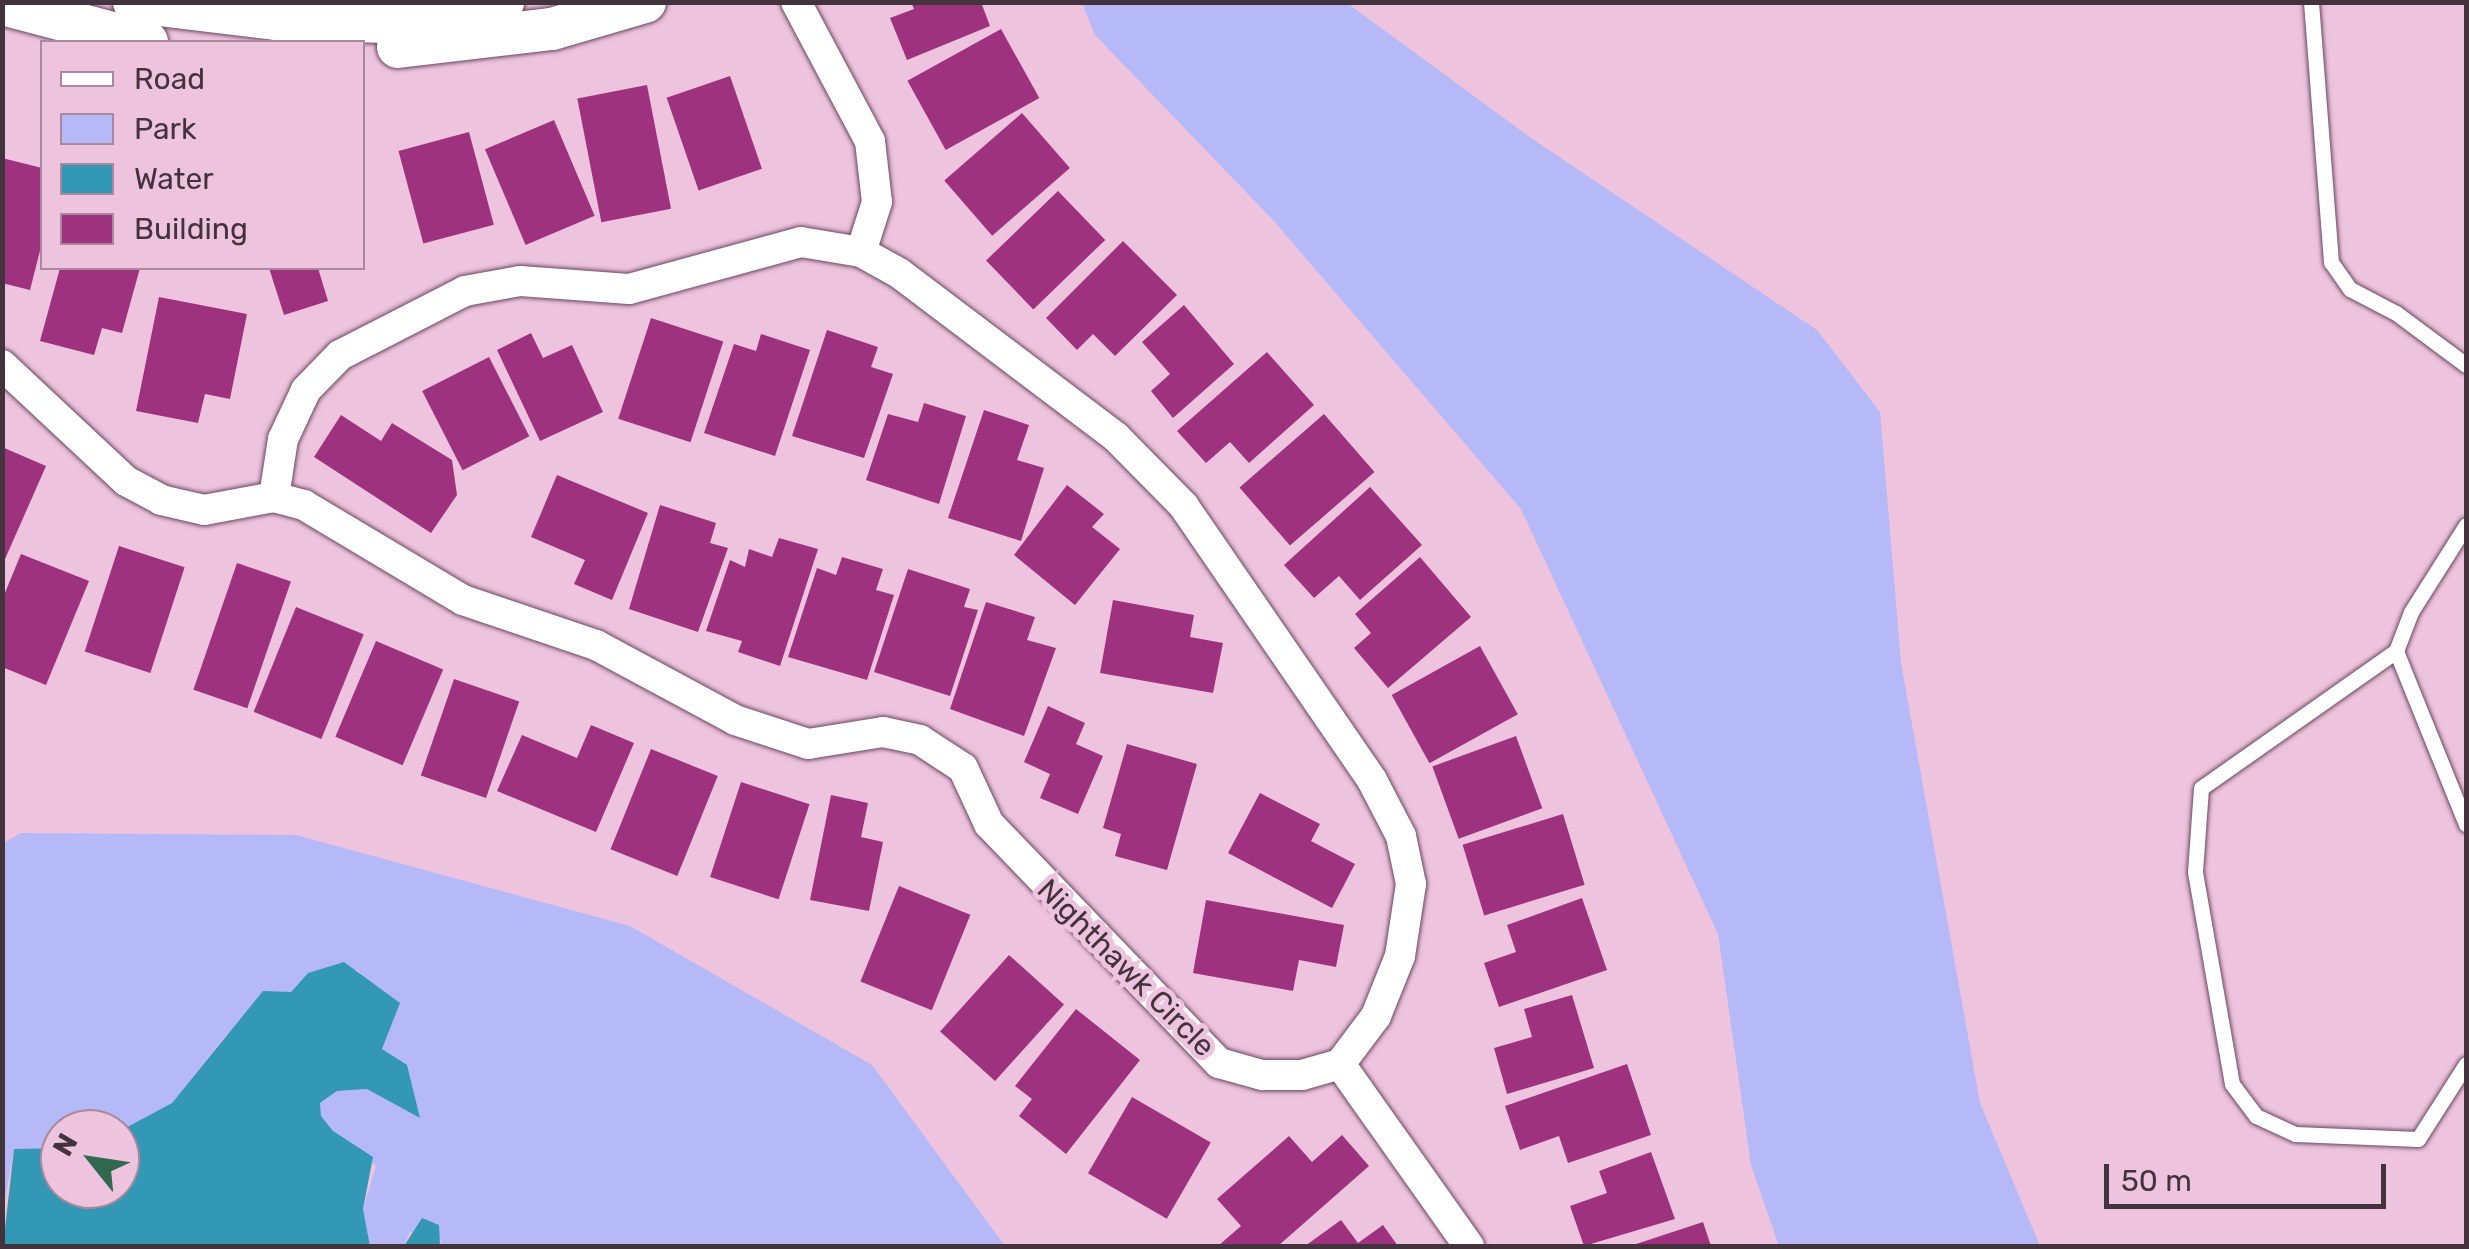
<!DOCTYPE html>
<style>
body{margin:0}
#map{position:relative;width:2469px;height:1249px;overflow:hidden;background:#eec3dd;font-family:Rubik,sans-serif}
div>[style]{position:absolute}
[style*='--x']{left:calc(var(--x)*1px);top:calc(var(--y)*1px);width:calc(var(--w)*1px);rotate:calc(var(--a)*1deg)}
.green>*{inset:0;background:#b5b9f8}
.water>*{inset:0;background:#3398b5}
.building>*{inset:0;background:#9f327f;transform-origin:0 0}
.roads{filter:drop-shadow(0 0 2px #6b475e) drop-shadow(0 0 2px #6b475e)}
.lane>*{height:15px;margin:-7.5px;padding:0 7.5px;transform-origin:7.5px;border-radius:7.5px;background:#fff}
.street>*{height:30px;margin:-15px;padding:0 15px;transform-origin:15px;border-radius:15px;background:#fff}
.secondary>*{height:42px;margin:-21px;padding:0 21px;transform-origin:21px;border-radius:21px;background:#fff}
span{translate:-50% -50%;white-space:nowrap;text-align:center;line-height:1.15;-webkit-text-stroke:10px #eec3dd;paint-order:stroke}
.street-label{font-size:30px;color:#43333d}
.frame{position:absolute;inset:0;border:5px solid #43333d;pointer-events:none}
.legend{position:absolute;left:40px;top:40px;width:325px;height:230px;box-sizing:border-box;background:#eec3dd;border:2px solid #aa899d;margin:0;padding:12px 18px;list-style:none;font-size:30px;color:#43333d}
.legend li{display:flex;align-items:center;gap:20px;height:50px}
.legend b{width:50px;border:2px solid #aa899d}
.north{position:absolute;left:40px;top:1109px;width:100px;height:100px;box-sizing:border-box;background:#eec3dd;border:2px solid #aa899d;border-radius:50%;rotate:300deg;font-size:28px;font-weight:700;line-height:40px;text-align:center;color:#43333d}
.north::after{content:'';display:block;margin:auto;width:35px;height:45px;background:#31684e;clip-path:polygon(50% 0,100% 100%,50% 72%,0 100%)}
.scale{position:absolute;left:2104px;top:1164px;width:282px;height:45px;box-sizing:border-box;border:5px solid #43333d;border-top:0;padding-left:12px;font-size:30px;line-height:35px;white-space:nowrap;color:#43333d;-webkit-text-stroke:8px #eec3dd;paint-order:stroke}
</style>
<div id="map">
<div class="green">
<i style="clip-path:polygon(1082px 3px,1347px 3px,1531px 138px,1817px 330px,1880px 412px,1901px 663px,1980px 1103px,2040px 1246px,1779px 1246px,1751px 1165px,1718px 934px,1521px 509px,1273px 220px,1095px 35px)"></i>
<i style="clip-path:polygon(21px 833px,296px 835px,630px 926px,872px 1065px,1005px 1246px,440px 1246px,441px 1239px,410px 1232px,404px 1246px,370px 1246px,363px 1209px,376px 1166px,333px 1131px,321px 1116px,320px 1103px,337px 1091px,368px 1089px,420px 1117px,400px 1062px,382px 1049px,394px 1018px,385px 994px,371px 989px,358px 970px,308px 973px,291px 992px,228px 1033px,172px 1103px,145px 1122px,120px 1131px,60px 1129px,60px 1148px,14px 1149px,3px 1211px,3px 843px)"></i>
</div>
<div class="water">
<i style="clip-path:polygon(344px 962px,400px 1003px,382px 1049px,407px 1065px,420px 1118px,367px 1089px,337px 1091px,320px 1103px,321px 1116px,333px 1131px,373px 1157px,363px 1209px,370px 1246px,3px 1246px,14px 1149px,60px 1148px,60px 1189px,120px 1189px,120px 1131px,172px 1103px,263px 991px,291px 992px,308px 973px)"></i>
<i style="clip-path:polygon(422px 1218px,439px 1225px,440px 1246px,404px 1246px)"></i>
</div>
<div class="building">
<i style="clip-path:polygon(911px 2px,981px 2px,990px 26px,907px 60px,890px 18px,914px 9px)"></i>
<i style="left:1001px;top:29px;width:79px;height:107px;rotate:61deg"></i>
<i style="left:730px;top:76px;width:98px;height:67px;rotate:71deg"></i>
<i style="left:647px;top:85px;width:126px;height:71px;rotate:79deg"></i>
<i style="left:1022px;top:113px;width:73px;height:103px;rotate:49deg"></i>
<i style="left:554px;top:120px;width:104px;height:75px;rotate:67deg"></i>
<i style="left:469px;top:132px;width:96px;height:73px;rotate:75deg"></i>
<i style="clip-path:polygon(2px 158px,42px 168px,42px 243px,30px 290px,2px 283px)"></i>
<i style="left:1058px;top:191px;width:68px;height:100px;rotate:46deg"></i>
<i style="clip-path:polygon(1123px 241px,1177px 295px,1115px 356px,1093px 334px,1077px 350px,1046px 318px)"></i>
<i style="clip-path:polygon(60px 268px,140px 268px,122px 333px,102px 328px,94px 355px,40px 341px)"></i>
<i style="clip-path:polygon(269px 268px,318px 268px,328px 301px,284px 315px)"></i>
<i style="clip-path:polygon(159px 297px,247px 314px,230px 399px,205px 394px,198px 423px,136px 411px)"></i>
<i style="clip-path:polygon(1184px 305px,1234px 364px,1173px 418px,1151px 391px,1170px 374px,1142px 342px)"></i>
<i style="left:651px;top:318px;width:76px;height:106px;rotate:18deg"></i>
<i style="clip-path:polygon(827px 330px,878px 347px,871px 367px,893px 374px,864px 458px,792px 436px)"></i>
<i style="clip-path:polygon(531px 333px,543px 358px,572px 345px,603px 412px,540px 441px,497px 350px)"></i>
<i style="clip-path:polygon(761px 334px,810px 350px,775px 456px,704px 433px,734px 344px,756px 351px)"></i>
<i style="clip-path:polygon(1267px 352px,1314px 405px,1249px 463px,1230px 442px,1206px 463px,1177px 431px)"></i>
<i style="left:489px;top:357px;width:89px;height:75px;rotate:63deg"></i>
<i style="clip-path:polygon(924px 403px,966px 416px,939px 504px,866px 480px,888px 414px,918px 422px)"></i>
<i style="clip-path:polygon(984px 410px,1029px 425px,1017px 460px,1044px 468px,1021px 541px,948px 518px)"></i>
<i style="left:1324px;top:414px;width:77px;height:112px;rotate:49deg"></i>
<i style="clip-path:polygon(341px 415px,381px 441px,392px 423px,452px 460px,457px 495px,431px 533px,314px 457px)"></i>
<i style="clip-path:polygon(2px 447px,46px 466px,2px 566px)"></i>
<i style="clip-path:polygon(557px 475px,648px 513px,612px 600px,574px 584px,585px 560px,531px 537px)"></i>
<i style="clip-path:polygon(1067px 485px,1104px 514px,1092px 527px,1120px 549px,1075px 605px,1014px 555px)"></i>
<i style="clip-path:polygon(1370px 487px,1422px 545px,1360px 600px,1339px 576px,1314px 598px,1284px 565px)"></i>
<i style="clip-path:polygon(660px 505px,716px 523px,710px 543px,728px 548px,698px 632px,629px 609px)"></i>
<i style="clip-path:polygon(779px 538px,818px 549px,780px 666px,738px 652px,742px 641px,706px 631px,730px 560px,745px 567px,749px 549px,772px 557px)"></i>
<i style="left:119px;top:546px;width:69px;height:111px;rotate:18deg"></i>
<i style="clip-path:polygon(21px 554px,89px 581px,46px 685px,2px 667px,2px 600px)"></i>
<i style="clip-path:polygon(842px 557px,883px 569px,876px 590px,894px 595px,867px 680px,788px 657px,817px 568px,836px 575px)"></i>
<i style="clip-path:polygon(1420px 557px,1471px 617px,1388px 688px,1354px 648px,1371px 633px,1355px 614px)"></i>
<i style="left:237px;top:563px;width:57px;height:134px;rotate:19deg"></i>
<i style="clip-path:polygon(908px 569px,970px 589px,964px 607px,978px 610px,950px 696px,874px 672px)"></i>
<i style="clip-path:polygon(1113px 600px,1194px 615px,1190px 637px,1223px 643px,1213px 693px,1100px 673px)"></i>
<i style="clip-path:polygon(986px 602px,1035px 617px,1027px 640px,1056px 648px,1024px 736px,950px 709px)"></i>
<i style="left:296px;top:607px;width:73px;height:113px;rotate:22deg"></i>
<i style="left:376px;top:641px;width:73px;height:104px;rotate:23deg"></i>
<i style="left:1480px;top:646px;width:78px;height:101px;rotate:61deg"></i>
<i style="left:454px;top:679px;width:69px;height:102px;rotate:19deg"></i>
<i style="clip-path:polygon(1048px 706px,1085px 723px,1076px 744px,1103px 756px,1078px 814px,1040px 798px,1050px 774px,1024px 762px)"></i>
<i style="clip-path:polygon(591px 725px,634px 743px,596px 832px,497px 791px,522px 735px,577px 758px)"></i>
<i style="left:1516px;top:736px;width:77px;height:89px;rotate:70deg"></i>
<i style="clip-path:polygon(1127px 744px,1197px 764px,1167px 870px,1115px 856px,1121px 834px,1103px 828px)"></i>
<i style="left:651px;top:749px;width:72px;height:108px;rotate:22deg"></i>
<i style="left:741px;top:782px;width:72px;height:100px;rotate:18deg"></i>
<i style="clip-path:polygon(1260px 793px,1320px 824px,1311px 841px,1355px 864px,1332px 908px,1228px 853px)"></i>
<i style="clip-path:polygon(831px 795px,868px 803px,861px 837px,883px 842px,869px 911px,810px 900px)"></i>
<i style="left:1563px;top:814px;width:74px;height:105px;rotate:73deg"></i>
<i style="left:899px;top:886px;width:77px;height:103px;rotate:22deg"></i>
<i style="clip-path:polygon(1582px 898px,1607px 970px,1499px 1007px,1484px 963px,1516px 952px,1507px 925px)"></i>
<i style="clip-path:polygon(1206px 900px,1344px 925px,1336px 967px,1299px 960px,1293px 991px,1193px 973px)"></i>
<i style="left:1009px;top:955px;width:74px;height:103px;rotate:42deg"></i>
<i style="clip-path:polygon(1572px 995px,1594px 1068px,1507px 1094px,1494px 1048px,1532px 1037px,1524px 1009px)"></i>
<i style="clip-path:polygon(1076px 1009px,1140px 1060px,1066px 1154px,1019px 1116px,1032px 1099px,1015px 1086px)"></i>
<i style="clip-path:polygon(1627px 1064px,1651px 1135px,1568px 1163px,1559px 1136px,1520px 1150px,1505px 1106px)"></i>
<i style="left:1132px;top:1097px;width:91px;height:88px;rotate:30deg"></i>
<i style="clip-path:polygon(1342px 1135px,1369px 1166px,1278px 1246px,1218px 1246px,1241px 1226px,1217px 1199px,1289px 1136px,1312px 1162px)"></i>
<i style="clip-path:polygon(1651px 1152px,1675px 1219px,1584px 1246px,1570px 1206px,1607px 1193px,1599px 1171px)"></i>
<i style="clip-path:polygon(1341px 1220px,1358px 1243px,1383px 1225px,1398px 1246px,1305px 1246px)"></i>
<i style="clip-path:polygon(1703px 1222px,1711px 1246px,1630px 1246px)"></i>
</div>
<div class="roads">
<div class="lane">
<i style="--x:2311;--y:2;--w:261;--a:85.6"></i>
<i style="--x:2331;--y:262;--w:33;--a:55"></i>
<i style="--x:2350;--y:289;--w:52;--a:27.6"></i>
<i style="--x:2396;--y:313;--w:87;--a:36.6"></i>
<i style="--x:2466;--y:525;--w:103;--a:122.3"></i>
<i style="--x:2411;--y:612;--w:42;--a:111"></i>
<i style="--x:2396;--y:651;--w:238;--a:144.9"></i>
<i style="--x:2201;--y:788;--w:84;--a:94.1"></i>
<i style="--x:2195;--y:872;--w:215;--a:80.1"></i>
<i style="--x:2232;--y:1084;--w:40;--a:53"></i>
<i style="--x:2256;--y:1116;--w:43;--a:24.8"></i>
<i style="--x:2295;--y:1134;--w:123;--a:2.3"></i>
<i style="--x:2418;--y:1139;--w:89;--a:-57.4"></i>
<i style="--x:2396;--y:651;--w:187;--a:68"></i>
</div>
<div class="street">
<i style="--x:796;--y:2;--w:157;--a:62"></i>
<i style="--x:870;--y:141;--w:61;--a:83.5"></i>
<i style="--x:877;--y:202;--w:52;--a:107.7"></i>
<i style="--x:2;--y:365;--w:170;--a:43.1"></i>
<i style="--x:126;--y:481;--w:40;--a:28"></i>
<i style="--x:161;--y:500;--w:44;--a:13.1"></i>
<i style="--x:204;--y:510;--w:71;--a:-10.5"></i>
<i style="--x:274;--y:497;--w:31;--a:15"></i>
<i style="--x:304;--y:505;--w:185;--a:30.9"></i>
<i style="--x:463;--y:600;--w:140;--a:18.7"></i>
<i style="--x:596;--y:645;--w:158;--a:28.3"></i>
<i style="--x:735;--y:720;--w:77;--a:18.2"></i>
<i style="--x:808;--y:744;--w:76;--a:-9.1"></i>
<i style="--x:883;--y:732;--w:38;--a:12"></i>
<i style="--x:920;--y:740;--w:51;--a:33.1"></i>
<i style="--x:963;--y:768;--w:62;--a:65.1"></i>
<i style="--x:989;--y:824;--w:332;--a:46.1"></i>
<i style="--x:1219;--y:1063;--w:45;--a:15.6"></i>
<i style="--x:1262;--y:1075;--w:40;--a:0"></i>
<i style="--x:1302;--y:1075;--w:40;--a:-16"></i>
<i style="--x:1340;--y:1064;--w:60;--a:-53.1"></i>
<i style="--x:1376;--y:1016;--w:65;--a:-68.2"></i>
<i style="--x:1400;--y:956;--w:73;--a:-81.3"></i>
<i style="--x:1411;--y:884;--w:49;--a:-101.8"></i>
<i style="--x:1401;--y:836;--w:63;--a:-117.4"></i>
<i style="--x:1372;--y:780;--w:332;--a:-124.5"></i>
<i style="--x:1184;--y:506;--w:97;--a:-134.6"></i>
<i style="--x:1116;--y:437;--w:272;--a:-142.9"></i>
<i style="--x:899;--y:273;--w:43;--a:-151.1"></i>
<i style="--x:861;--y:252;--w:61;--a:-170.5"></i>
<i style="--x:801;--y:242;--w:178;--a:164.7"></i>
<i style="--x:629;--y:289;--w:109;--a:-175.8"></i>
<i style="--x:520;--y:281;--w:56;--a:169.7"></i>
<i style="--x:465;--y:291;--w:140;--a:152.9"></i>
<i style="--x:340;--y:355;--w:49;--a:134.2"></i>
<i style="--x:306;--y:390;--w:54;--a:115.1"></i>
<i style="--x:283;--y:439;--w:59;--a:98.8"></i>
<i style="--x:1340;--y:1064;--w:223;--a:54.7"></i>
</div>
<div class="secondary">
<i style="--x:134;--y:2;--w:144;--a:6.8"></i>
<i style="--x:277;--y:19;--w:110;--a:1.6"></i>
<i style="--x:387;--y:22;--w:118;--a:-9.8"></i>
<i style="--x:2;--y:4;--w:150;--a:14.7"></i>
<i style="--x:398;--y:47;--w:155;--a:-6.7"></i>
<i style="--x:552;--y:29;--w:97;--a:-16.2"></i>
</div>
</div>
<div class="street-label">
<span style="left:1126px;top:968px;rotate:45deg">Nighthawk Circle</span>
</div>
<div class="frame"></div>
<ul class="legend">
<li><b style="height:12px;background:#fff"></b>Road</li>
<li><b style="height:28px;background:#b5b9f8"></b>Park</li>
<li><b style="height:28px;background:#3398b5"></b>Water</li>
<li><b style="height:28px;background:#9f327f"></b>Building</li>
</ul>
<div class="north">N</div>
<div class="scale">50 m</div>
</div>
